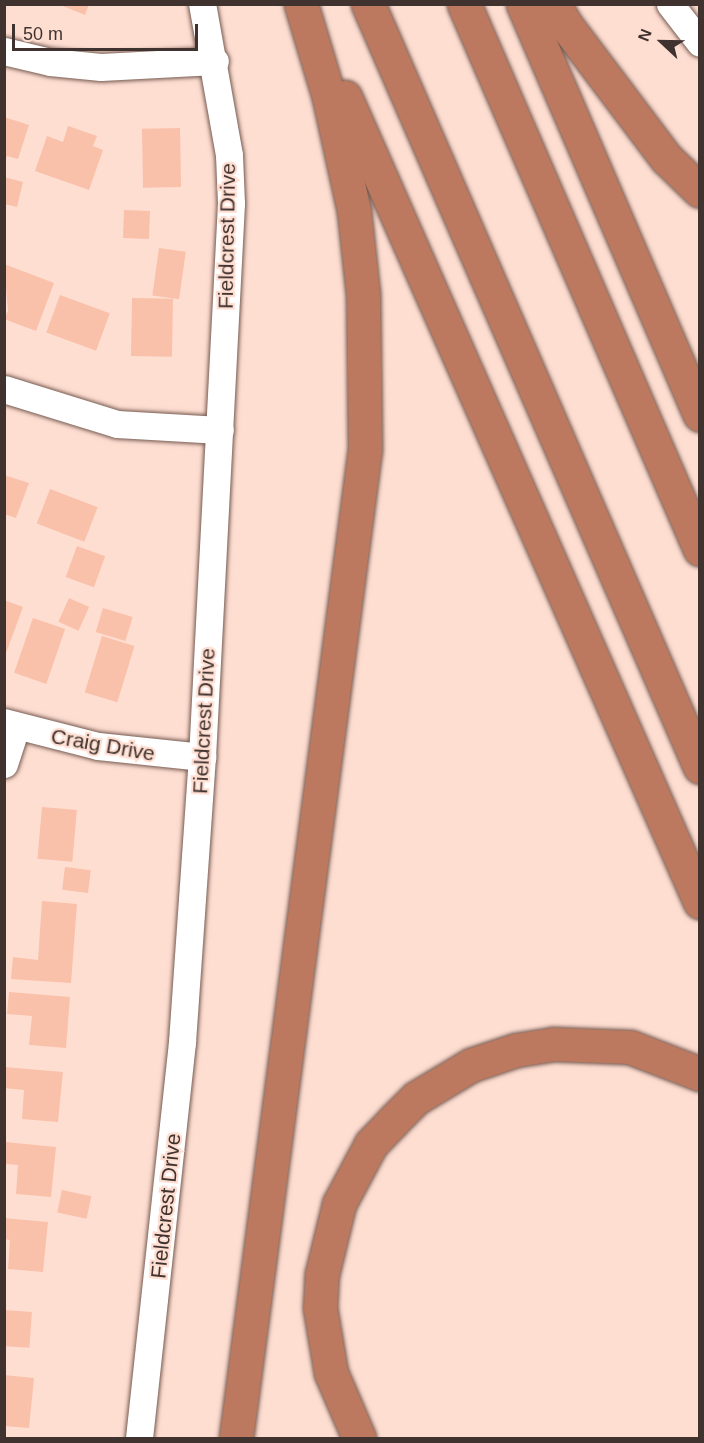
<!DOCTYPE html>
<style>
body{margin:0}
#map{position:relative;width:704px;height:1443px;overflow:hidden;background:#ffded2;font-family:Arial,sans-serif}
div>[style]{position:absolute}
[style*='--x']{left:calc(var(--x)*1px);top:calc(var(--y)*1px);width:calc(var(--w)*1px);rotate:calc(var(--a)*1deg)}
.building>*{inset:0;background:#f9c0aa;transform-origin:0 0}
.roads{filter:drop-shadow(0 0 2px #765b51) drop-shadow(0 0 2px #765b51)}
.street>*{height:27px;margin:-13.5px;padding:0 13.5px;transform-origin:13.5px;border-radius:13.5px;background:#fff}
.highway>*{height:33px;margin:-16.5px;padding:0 16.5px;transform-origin:16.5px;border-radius:16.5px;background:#bc795f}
span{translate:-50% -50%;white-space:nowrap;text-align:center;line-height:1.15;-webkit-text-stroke:4.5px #ffded2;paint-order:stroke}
.street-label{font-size:21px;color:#40332f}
.frame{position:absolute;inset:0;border:6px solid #40332f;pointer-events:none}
.north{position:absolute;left:632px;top:12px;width:60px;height:60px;-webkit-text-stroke:4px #ffded2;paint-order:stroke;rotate:292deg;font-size:16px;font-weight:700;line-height:24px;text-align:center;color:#40332f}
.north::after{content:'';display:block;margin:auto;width:21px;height:27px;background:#40332f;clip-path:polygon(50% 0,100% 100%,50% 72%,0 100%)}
.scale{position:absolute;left:12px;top:24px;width:186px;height:27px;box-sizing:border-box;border:3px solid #40332f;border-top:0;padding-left:8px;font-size:18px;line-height:21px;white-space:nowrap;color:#40332f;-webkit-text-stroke:4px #ffded2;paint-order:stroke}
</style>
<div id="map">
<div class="building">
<i style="clip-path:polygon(58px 4px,89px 4px,85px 15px)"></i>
<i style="clip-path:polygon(4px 117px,29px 125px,18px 159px,7px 156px,5px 163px)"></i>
<i style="clip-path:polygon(68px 126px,97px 136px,93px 146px,103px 150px,89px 190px,35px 171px,47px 136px,63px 142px)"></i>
<i style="left:180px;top:128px;width:59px;height:38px;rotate:89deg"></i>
<i style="clip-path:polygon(4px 177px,23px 182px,17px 207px,4px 204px)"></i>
<i style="left:124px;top:210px;width:26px;height:28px;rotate:2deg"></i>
<i style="left:159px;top:248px;width:27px;height:48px;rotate:8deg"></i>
<i style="clip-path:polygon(4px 264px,54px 283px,36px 331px,4px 319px,8px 311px)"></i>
<i style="left:60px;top:295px;width:53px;height:40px;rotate:20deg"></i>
<i style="left:132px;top:298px;width:41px;height:58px;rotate:1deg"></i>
<i style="clip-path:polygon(4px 475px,29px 483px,16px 518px,4px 514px)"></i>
<i style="left:50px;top:489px;width:51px;height:37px;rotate:21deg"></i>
<i style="left:77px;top:546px;width:30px;height:33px;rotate:20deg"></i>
<i style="left:69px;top:598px;width:22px;height:26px;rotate:24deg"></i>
<i style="clip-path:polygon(4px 600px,23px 607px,5px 656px,4px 656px)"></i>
<i style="left:103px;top:608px;width:31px;height:25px;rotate:17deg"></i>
<i style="left:33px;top:618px;width:34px;height:58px;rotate:19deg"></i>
<i style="left:102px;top:636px;width:34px;height:59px;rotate:17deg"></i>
<i style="left:42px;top:807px;width:35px;height:52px;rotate:5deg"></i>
<i style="left:65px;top:867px;width:26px;height:23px;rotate:7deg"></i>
<i style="clip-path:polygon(42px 901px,77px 904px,71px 983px,11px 979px,13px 957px,38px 960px)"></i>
<i style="clip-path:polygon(9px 992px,70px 997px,66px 1048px,29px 1045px,32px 1016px,7px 1014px)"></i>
<i style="clip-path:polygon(4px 1067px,63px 1072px,58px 1122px,22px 1119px,24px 1090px,4px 1088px)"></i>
<i style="clip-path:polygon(5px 1142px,56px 1147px,51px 1197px,16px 1194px,18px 1165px,5px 1164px)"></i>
<i style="left:62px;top:1190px;width:30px;height:23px;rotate:12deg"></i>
<i style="clip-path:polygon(4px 1218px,48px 1222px,43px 1272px,8px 1269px,10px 1240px,4px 1239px)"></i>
<i style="left:4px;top:1310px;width:28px;height:36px;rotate:4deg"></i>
<i style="clip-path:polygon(4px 1375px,34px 1378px,29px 1428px,4px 1426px)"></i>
</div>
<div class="roads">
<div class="street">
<i style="--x:670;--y:4;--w:49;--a:52.4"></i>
<i style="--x:4;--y:51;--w:47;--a:13.4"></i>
<i style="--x:50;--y:62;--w:51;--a:5.6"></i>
<i style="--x:101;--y:67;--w:114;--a:-3"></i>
<i style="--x:4;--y:389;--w:118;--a:17.2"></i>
<i style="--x:117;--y:424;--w:103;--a:3.3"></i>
<i style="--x:4;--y:722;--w:97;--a:14.3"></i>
<i style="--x:98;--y:746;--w:105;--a:6"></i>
<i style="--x:4;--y:764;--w:39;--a:-72"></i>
<i style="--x:139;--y:1438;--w:398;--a:-83.8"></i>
<i style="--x:182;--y:1042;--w:286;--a:-86"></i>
<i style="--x:202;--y:757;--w:555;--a:-87"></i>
<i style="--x:231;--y:203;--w:48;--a:-92.4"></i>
<i style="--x:229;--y:155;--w:153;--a:-100.1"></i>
</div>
<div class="highway">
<i style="--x:368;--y:4;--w:832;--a:66.48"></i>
<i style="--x:464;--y:4;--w:594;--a:66.59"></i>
<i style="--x:523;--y:4;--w:447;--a:66.7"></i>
<i style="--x:554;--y:4;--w:23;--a:61"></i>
<i style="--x:565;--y:24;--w:168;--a:53"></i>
<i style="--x:666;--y:158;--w:47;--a:44.1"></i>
<i style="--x:345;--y:97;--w:880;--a:66.2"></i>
<i style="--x:236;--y:1438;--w:997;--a:-82.57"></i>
<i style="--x:365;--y:449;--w:155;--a:-90.7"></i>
<i style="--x:363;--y:294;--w:83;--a:-96.2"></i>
<i style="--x:354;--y:211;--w:117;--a:-102.4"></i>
<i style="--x:329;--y:97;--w:97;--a:-106.8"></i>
<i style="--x:359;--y:1438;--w:71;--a:-113.3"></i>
<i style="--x:331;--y:1373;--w:66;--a:-99.6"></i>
<i style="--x:320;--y:1308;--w:34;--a:-87"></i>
<i style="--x:322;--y:1274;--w:72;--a:-76.3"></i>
<i style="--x:339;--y:1204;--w:68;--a:-61.9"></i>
<i style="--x:371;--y:1144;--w:32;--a:-46"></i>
<i style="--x:393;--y:1121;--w:33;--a:-45"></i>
<i style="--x:416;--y:1098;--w:64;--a:-31"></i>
<i style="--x:471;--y:1065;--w:47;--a:-18.4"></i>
<i style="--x:516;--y:1050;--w:37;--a:-9"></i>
<i style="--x:553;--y:1044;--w:77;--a:2.2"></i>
<i style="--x:630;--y:1047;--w:75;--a:21.1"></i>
</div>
</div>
<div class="street-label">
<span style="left:227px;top:236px;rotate:-89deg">Fieldcrest Drive</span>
<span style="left:204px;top:721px;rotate:-87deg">Fieldcrest Drive</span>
<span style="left:103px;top:745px;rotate:10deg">Craig Drive</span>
<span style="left:166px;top:1206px;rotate:-84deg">Fieldcrest Drive</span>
</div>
<div class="frame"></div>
<div class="north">N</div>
<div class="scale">50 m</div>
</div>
